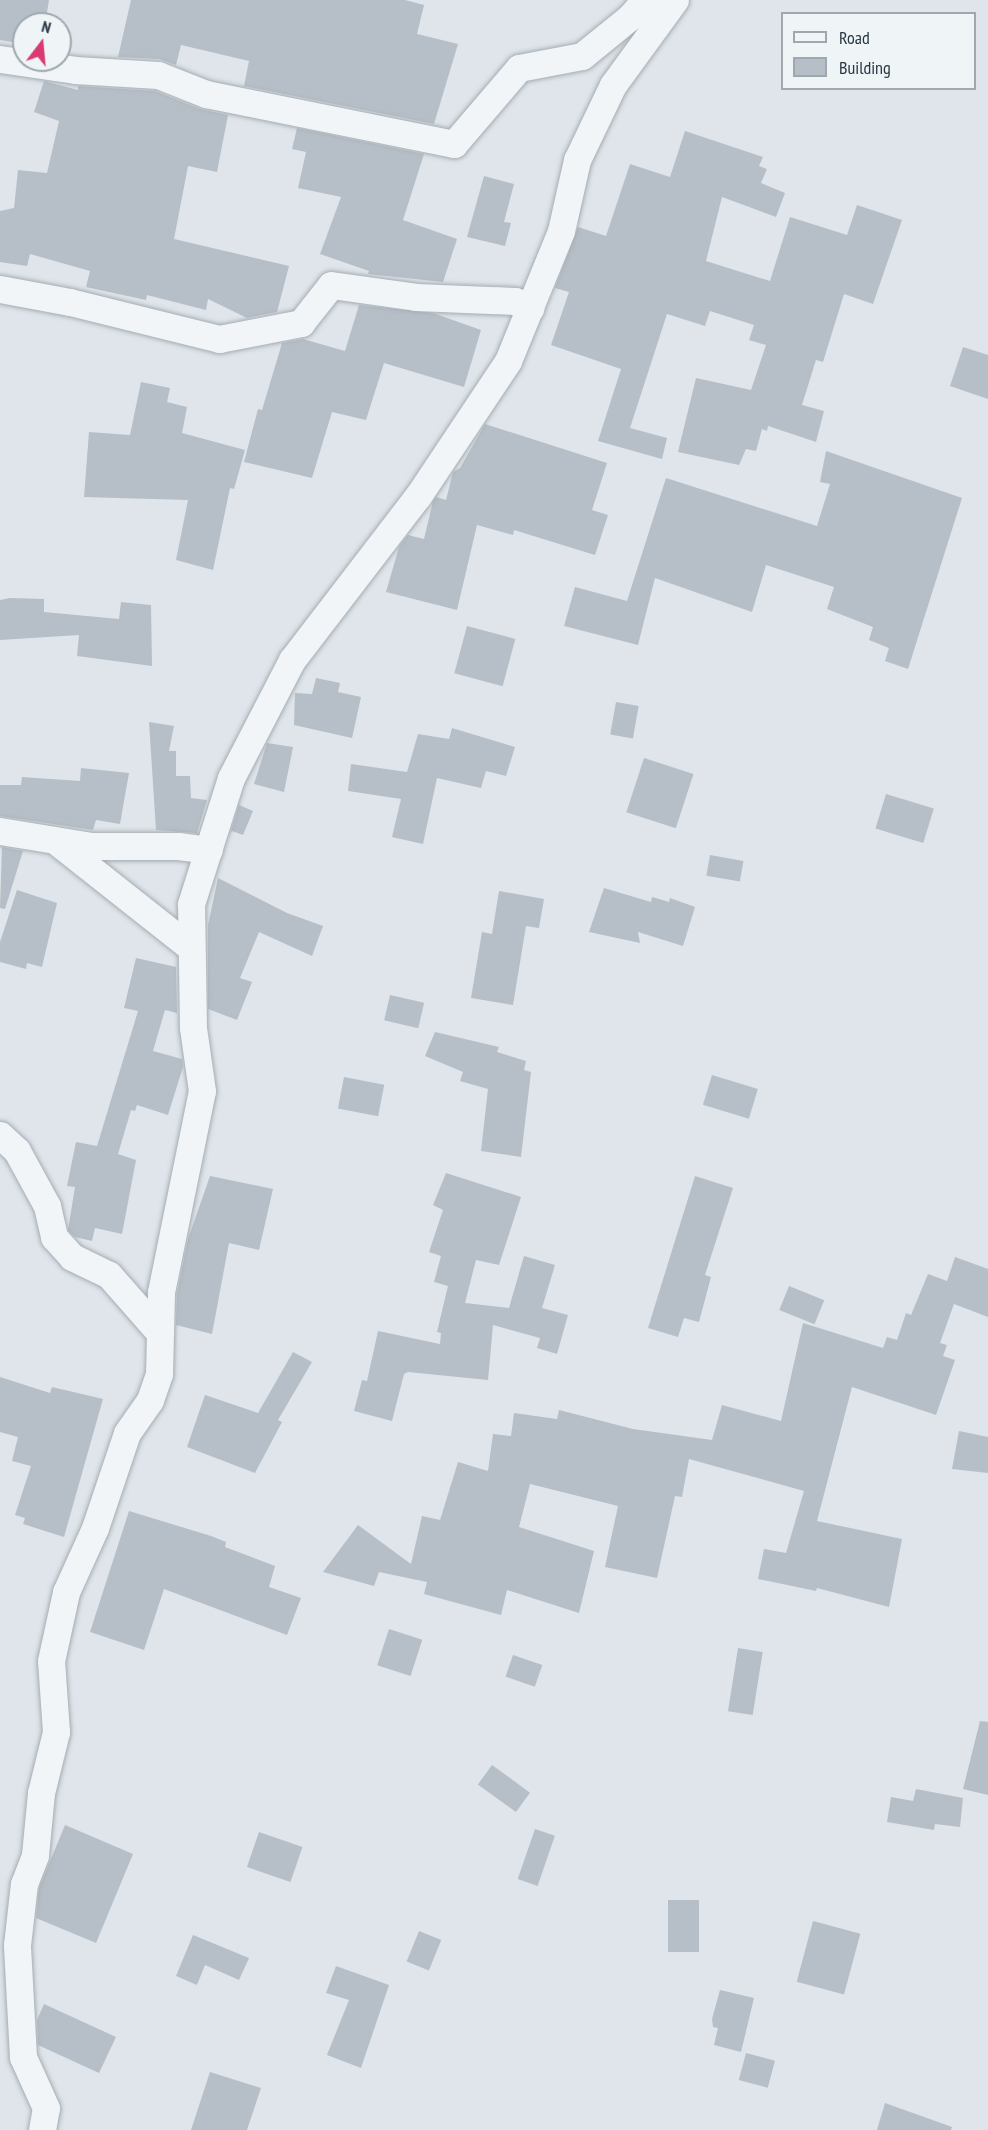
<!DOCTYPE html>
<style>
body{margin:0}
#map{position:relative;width:988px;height:2130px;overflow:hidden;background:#dfe5ea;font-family:"PT Sans Narrow",sans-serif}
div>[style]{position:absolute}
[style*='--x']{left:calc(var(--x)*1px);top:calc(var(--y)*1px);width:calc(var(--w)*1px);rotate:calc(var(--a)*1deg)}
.building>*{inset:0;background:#b6bfc7;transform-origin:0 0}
.roads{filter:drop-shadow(0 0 2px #a4adb4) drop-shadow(0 0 2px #a4adb4)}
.street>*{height:27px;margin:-13.5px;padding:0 13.5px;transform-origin:13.5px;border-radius:13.5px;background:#f2f5f7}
span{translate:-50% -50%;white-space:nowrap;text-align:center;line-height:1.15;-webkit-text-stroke:4.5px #eff4f7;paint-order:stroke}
.legend{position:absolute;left:781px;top:12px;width:195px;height:78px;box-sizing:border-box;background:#eff4f7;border:2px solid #9fa8af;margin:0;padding:8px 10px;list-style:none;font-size:18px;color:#273642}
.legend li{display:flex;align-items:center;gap:12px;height:30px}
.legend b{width:30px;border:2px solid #9fa8af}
.north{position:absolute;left:12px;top:12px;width:60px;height:60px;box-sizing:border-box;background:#eff4f7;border:2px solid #9fa8af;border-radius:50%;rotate:16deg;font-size:16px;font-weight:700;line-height:24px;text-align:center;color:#273642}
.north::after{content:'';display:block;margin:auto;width:21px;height:27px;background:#d93a70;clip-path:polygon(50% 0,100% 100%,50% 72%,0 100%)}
</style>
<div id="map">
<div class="building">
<i style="clip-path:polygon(0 0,49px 0,45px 24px,24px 24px,24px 44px,0 40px)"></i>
<i style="clip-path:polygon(131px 0,405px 0,424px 5px,417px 34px,458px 44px,434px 124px,244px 86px,249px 61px,181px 45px,176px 65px,159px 59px,118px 57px)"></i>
<i style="clip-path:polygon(44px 81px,78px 90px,78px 86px,155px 91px,200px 109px,228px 115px,217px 172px,188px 166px,174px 239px,289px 266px,277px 312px,247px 318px,208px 299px,206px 310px,147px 295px,146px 300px,86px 287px,90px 271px,30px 254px,27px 266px,0 262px,0 211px,14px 208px,18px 170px,47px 173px,59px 121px,34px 112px)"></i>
<i style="clip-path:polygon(297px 128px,424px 154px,403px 220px,457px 239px,443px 282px,368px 274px,369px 271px,320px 254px,341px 197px,298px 188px,306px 152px,292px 149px)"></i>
<i style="clip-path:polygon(685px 131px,763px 157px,759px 166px,767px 169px,761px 183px,785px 193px,776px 217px,722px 197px,706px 261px,770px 281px,790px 217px,847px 235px,857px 205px,902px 220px,873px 304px,844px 294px,823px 362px,816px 360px,802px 405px,824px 411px,816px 442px,768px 426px,767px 431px,762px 429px,756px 451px,746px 449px,739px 465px,678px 452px,696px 378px,751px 390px,766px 345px,749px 340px,754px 325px,710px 311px,705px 326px,667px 314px,630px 428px,667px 438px,662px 459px,598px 441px,621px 369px,551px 345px,569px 292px,555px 288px,578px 227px,606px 236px,630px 164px,670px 177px)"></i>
<i style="clip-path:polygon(484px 176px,514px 184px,504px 222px,511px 223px,505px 246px,467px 237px)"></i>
<i style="clip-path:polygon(359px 305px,433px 313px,481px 330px,464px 387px,384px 363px,366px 420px,332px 412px,312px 478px,244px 462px,258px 409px,262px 410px,282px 343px,303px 339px,345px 351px)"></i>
<i style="clip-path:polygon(963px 347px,988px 355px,988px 399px,950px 386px)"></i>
<i style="clip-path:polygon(141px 382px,170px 388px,167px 402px,187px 407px,182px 433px,245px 450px,234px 489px,230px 488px,213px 570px,176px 560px,188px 500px,84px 497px,89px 432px,130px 435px)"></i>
<i style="clip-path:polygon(485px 424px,607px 463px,592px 510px,608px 515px,595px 555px,514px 530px,513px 535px,477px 525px,457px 610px,386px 592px,399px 547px,408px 535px,424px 539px,433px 501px,436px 497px,446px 500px,453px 472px,460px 468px)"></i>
<i style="clip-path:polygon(826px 451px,962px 498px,908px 669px,885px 661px,889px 648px,869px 640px,873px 627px,827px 609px,834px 587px,766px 565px,752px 612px,655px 578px,638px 645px,564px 626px,575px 587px,627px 601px,666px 478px,817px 526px,830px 484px,820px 482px)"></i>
<i style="clip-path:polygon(10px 598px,44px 599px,44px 612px,119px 619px,121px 602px,151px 605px,152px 666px,77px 656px,79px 635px,0 640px,0 600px)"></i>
<i style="left:467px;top:626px;width:50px;height:49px;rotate:15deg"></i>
<i style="clip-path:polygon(316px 678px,340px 683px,338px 692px,361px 697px,352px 738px,294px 725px,295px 693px,312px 694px)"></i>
<i style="left:616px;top:702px;width:23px;height:33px;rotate:10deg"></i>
<i style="clip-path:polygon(149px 722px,174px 726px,169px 751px,176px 751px,176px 776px,190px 776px,191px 798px,207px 800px,197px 833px,156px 830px)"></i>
<i style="clip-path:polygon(452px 728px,515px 747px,506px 776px,486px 771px,481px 788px,437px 778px,423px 844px,392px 837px,401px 799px,348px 791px,351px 764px,407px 772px,418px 734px,449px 739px)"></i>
<i style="clip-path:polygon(267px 743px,293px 747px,284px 792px,254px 784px)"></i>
<i style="left:644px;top:758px;width:52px;height:57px;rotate:18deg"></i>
<i style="clip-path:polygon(81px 768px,129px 773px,120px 824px,96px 820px,93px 830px,0 816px,0 785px,21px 785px,22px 777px,80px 781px)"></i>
<i style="left:886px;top:794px;width:50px;height:36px;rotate:17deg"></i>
<i style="clip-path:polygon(239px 805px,253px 811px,243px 835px,232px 831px,230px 834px)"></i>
<i style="clip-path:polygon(2px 847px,23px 851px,5px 909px,0 908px)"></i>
<i style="left:710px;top:855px;width:34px;height:21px;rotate:10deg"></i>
<i style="clip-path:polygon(218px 878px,287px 913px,323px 926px,312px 956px,259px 932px,240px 978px,252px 982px,237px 1020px,208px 1009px,208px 925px)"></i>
<i style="clip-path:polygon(604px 888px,651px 902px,652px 897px,669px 902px,670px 898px,695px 907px,683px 946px,638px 932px,640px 943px,589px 932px)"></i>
<i style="clip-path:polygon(17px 890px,57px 903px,42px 967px,27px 963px,26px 969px,0 962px,0 942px)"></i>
<i style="clip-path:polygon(499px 891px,544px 899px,539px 928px,526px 926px,513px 1005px,471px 998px,482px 932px,492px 934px)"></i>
<i style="clip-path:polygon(136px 958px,176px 967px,177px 1013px,165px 1010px,153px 1051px,182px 1059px,183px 1067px,168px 1115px,137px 1105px,135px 1111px,131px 1110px,118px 1154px,136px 1160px,122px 1234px,95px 1228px,92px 1241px,75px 1237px,68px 1230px,75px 1187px,67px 1186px,76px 1142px,97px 1146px,138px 1011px,124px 1008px)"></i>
<i style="left:390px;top:995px;width:35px;height:26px;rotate:13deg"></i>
<i style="clip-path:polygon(435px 1032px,499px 1047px,497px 1052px,526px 1061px,524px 1070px,531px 1072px,521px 1157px,481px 1151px,488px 1089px,460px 1081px,463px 1072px,425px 1056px)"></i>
<i style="left:712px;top:1075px;width:48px;height:31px;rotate:17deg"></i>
<i style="left:344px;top:1077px;width:41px;height:32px;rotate:11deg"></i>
<i style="clip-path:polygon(446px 1173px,521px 1197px,499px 1265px,476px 1260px,465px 1303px,509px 1308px,524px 1256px,555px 1265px,542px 1308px,568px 1315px,557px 1354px,537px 1348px,540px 1338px,493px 1325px,488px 1380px,408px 1372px,404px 1374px,392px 1421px,354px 1411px,362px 1380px,367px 1381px,378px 1331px,440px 1344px,441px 1333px,437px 1332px,448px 1286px,434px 1282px,441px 1256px,429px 1252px,443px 1210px,433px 1205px)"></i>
<i style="clip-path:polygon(210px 1176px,273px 1189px,259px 1250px,229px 1243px,212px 1334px,176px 1325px,177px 1294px,188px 1239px)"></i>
<i style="clip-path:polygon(695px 1176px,733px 1188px,705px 1275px,711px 1277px,699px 1322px,684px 1318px,678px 1337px,648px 1328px)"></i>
<i style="clip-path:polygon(955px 1257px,988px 1269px,988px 1317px,954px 1304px,940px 1343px,947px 1345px,943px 1356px,955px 1360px,936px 1415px,852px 1387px,817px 1521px,902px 1539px,889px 1607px,817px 1588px,816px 1591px,758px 1579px,764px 1549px,786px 1553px,804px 1491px,689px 1459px,682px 1497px,675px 1496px,657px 1578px,605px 1567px,618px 1506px,530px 1484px,519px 1527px,594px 1551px,579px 1613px,507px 1590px,501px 1615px,424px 1594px,427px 1582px,379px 1572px,374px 1586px,323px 1572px,358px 1525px,411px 1564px,422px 1516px,440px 1520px,458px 1462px,488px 1471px,493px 1434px,511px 1436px,514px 1413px,557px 1419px,559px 1410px,633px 1429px,712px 1440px,722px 1405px,781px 1421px,803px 1323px,883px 1348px,887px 1337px,897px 1340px,906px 1313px,911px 1315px,928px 1274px,947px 1281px)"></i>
<i style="left:789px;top:1286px;width:38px;height:26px;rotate:22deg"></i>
<i style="clip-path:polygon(293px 1352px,312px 1362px,278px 1420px,282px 1422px,255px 1473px,187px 1447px,205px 1395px,258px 1413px)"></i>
<i style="clip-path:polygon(0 1377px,50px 1393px,52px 1387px,103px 1399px,64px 1537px,23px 1524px,25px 1518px,15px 1515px,31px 1466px,12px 1461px,18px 1437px,0 1432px)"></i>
<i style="clip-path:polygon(959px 1431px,988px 1437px,988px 1473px,952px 1469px)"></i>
<i style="clip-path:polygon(129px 1511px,211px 1536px,226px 1542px,225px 1547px,275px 1566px,269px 1587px,301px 1598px,287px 1635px,164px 1589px,144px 1650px,90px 1632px)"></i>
<i style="left:389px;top:1629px;width:35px;height:38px;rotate:18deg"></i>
<i style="left:738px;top:1648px;width:25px;height:64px;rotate:9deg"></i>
<i style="left:513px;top:1655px;width:31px;height:23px;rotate:19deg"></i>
<i style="clip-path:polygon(980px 1721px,988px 1722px,988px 1795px,963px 1789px)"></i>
<i style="left:492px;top:1765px;width:47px;height:24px;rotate:36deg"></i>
<i style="clip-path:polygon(916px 1789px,963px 1798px,960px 1827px,935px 1824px,934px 1830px,887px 1822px,891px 1797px,913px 1801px)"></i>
<i style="clip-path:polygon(65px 1825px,133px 1854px,96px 1943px,36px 1918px,39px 1888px)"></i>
<i style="left:535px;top:1829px;width:21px;height:53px;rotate:19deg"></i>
<i style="left:259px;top:1832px;width:46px;height:37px;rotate:19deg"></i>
<i style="left:668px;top:1900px;width:31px;height:52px"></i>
<i style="left:813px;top:1921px;width:49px;height:63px;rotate:15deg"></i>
<i style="left:419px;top:1931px;width:24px;height:33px;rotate:22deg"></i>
<i style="clip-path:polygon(193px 1935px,249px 1958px,239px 1980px,205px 1965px,197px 1985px,176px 1976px)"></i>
<i style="clip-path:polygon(336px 1966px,389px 1985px,361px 2068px,327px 2055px,349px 2000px,326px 1993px)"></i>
<i style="clip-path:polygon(720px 1990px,754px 1998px,741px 2052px,714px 2045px,718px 2028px,713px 2027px,712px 2019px)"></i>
<i style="clip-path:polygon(44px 2004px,116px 2037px,99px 2073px,38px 2045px,37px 2020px)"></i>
<i style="left:746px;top:2053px;width:30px;height:28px;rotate:15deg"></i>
<i style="clip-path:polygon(210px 2072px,261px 2088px,247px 2130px,191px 2130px)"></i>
<i style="clip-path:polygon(885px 2103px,952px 2127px,951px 2130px,877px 2130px)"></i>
</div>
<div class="roads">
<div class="street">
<i style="--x:0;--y:59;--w:76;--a:8.3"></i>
<i style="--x:75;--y:70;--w:83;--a:3.4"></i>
<i style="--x:158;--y:75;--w:52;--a:21.6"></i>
<i style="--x:206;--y:94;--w:253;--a:11.4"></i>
<i style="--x:454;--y:144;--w:100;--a:-49.5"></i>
<i style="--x:519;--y:68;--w:64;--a:-10.8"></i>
<i style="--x:582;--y:56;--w:62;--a:-39.1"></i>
<i style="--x:630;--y:17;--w:23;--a:-49"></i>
<i style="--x:0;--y:289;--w:71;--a:10.5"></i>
<i style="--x:70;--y:302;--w:154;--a:13.9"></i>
<i style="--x:219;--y:339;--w:84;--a:-11"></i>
<i style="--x:301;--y:323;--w:48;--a:-51.7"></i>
<i style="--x:331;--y:285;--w:86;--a:8"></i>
<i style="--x:416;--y:297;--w:99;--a:2.3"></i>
<i style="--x:515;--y:301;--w:17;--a:25"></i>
<i style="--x:0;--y:831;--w:93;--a:9.3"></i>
<i style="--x:92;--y:846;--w:86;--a:0"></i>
<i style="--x:178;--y:846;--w:31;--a:7"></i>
<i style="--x:57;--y:842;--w:171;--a:38.3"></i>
<i style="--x:0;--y:1135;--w:23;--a:43"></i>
<i style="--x:17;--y:1151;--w:63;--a:61.4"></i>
<i style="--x:47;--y:1206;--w:32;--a:77"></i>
<i style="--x:54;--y:1237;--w:27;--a:48"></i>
<i style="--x:72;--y:1257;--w:41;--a:25.9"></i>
<i style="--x:109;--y:1275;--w:76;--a:48.7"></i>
<i style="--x:42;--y:2130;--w:22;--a:-80"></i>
<i style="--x:46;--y:2108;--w:56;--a:-114.3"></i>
<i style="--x:23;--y:2057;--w:112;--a:-93.1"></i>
<i style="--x:17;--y:1945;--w:61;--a:-83.5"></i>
<i style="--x:24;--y:1884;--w:31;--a:-69"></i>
<i style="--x:35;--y:1855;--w:62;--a:-84.5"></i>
<i style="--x:41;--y:1793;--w:63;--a:-76.2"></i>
<i style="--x:56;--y:1732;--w:71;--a:-94"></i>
<i style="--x:51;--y:1661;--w:71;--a:-77.7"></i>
<i style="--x:66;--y:1592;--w:70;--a:-65.6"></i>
<i style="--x:95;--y:1528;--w:100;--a:-71.4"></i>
<i style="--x:127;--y:1433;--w:40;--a:-55.1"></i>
<i style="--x:150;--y:1400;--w:28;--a:-71"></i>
<i style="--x:159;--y:1374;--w:82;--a:-88.6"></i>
<i style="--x:161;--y:1292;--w:205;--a:-78.5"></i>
<i style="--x:202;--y:1091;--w:64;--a:-98.1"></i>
<i style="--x:193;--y:1028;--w:124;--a:-90.9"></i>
<i style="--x:191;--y:904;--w:132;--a:-72.4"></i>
<i style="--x:231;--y:778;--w:133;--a:-62.7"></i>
<i style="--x:292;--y:660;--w:207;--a:-52.5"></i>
<i style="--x:418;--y:496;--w:162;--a:-56.3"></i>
<i style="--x:508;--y:361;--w:140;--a:-67.8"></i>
<i style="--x:561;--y:231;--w:73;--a:-77.3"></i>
<i style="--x:577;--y:160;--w:83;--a:-64.4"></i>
<i style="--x:613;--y:85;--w:105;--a:-53.9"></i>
</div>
</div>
<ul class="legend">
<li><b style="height:8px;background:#f2f5f7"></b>Road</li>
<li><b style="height:16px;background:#b6bfc7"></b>Building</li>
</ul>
<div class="north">N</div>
</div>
